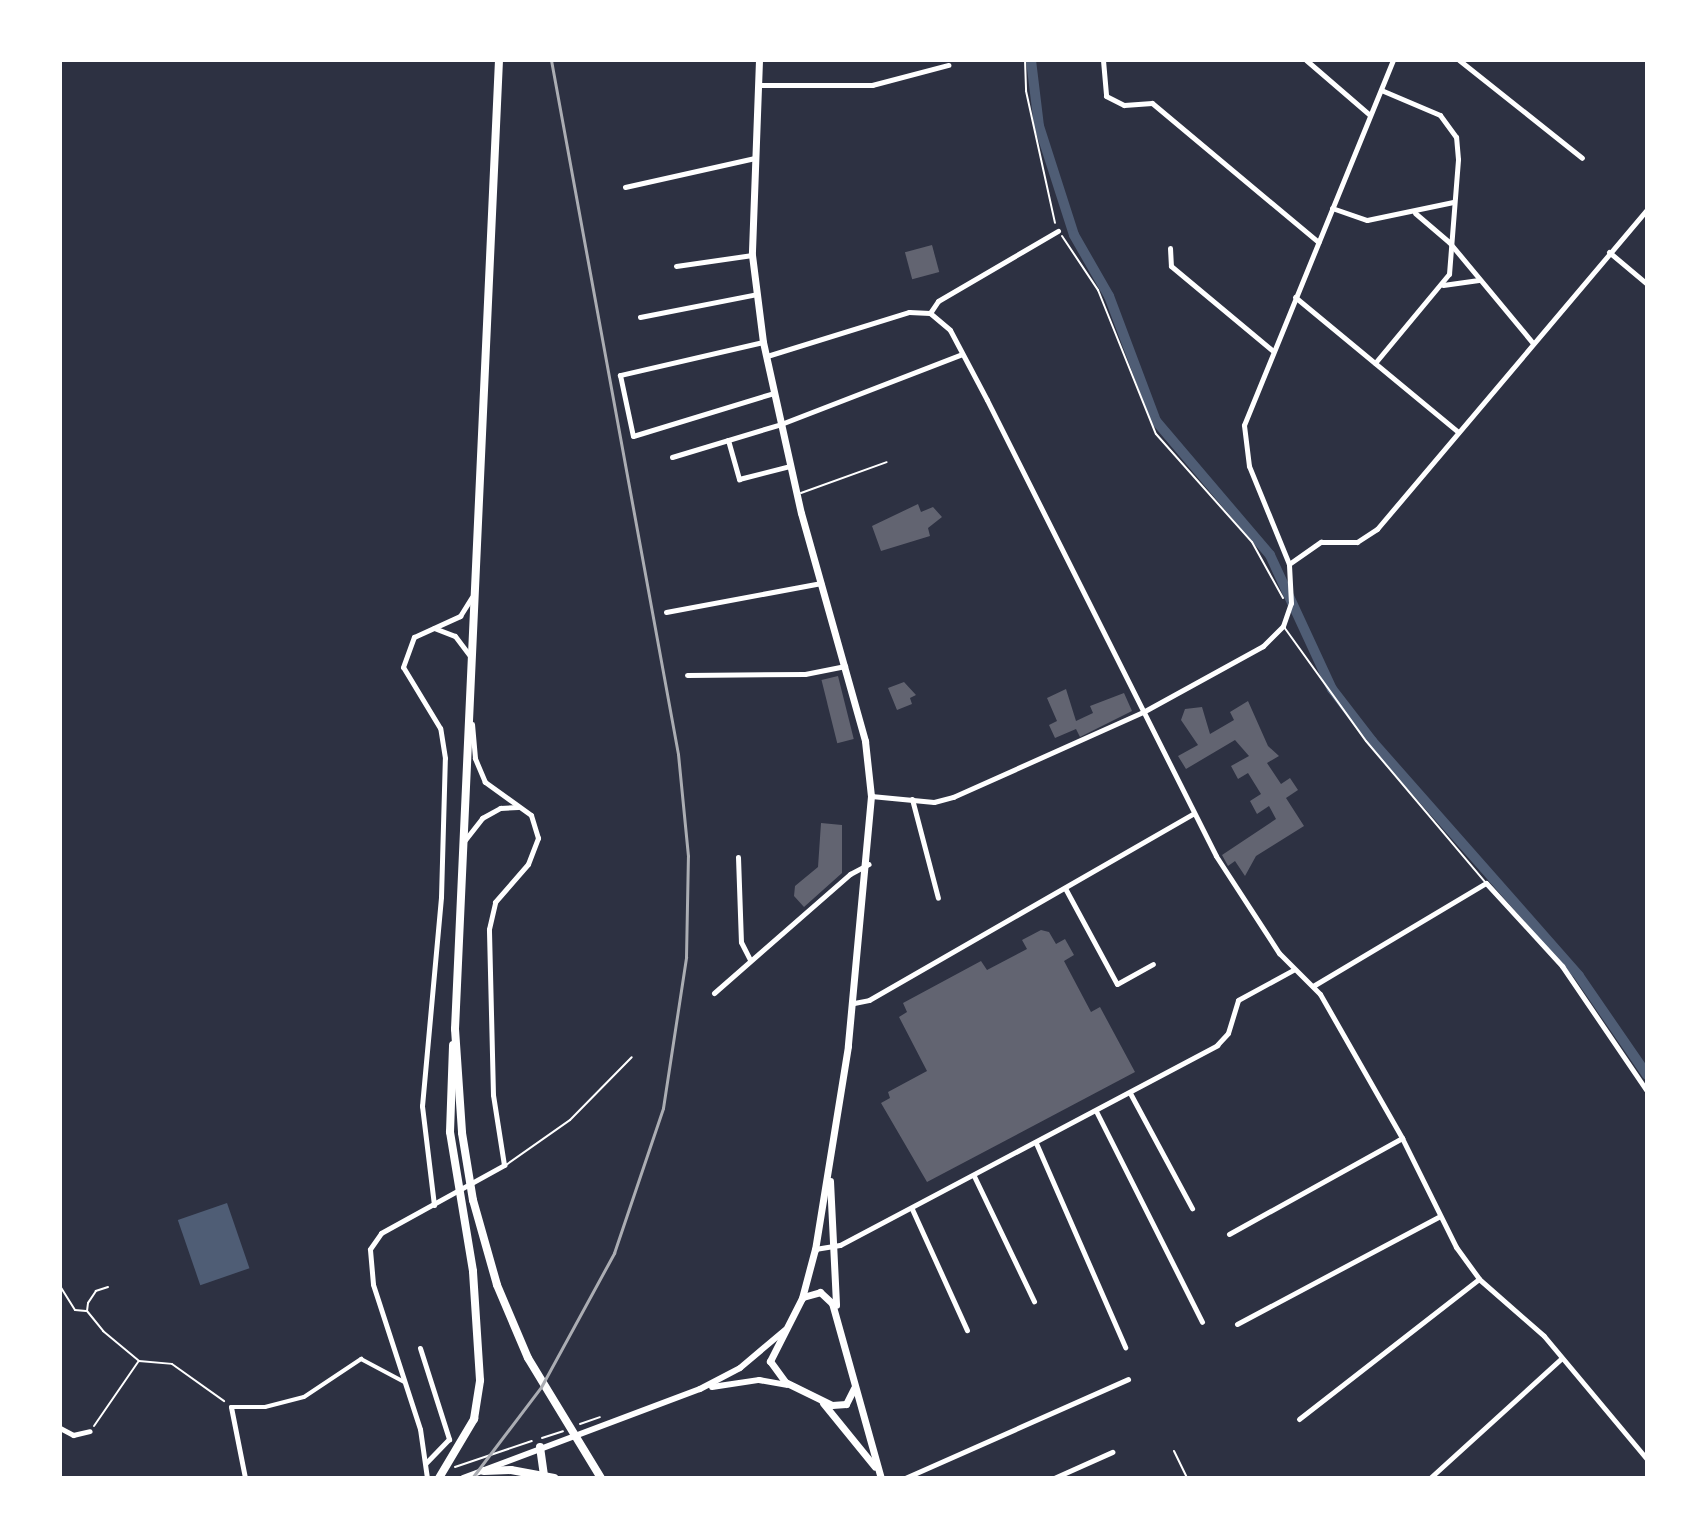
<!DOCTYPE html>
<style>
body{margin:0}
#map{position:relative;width:1707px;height:1538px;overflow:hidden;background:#2d3142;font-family:"Playfair Display",serif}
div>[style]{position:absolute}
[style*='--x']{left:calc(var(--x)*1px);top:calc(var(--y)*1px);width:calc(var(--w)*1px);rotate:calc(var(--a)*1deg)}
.water>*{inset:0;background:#4f5d75;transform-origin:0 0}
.canal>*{height:10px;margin:-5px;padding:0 5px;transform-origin:5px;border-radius:5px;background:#4f5d75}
.building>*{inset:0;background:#626471;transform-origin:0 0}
.path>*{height:2px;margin:-1px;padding:0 1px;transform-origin:1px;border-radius:1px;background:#fff}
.service>*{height:2px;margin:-1px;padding:0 1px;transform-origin:1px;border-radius:1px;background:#fff}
.pedestrian>*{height:4px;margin:-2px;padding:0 2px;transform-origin:2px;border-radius:2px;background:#fff}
.minor>*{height:5px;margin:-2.5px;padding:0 2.5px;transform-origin:2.5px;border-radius:2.5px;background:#fff}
.tertiary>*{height:6px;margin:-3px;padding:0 3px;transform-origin:3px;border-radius:3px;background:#fff}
.secondary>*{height:7px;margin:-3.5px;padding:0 3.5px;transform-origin:3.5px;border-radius:3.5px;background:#fff}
.primary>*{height:8px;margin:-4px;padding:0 4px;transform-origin:4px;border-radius:4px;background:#fff}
.rail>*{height:3px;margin:-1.5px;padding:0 1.5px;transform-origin:1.5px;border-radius:1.5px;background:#abadb3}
span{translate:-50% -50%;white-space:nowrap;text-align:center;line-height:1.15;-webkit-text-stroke:6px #fff;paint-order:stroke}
.frame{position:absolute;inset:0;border:62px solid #fff;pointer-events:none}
</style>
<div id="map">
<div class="water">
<i style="left:227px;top:1203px;width:69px;height:52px;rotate:71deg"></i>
</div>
<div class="canal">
<i style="--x:1031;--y:60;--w:66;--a:83.1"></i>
<i style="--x:1039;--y:126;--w:114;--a:72.2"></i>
<i style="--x:1074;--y:235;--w:70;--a:60.2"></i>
<i style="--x:1109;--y:296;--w:134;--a:69.4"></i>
<i style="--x:1156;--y:421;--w:176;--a:49.6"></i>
<i style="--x:1270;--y:555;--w:148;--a:65.2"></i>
<i style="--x:1332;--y:689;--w:66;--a:52.4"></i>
<i style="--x:1372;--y:741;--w:313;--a:48.6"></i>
<i style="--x:1579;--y:976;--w:120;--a:55.5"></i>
</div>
<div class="building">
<i style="left:932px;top:245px;width:28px;height:28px;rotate:75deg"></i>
<i style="clip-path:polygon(918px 504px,921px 512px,933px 507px,942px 517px,928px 528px,930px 536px,881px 551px,872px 526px)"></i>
<i style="left:838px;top:676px;width:65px;height:17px;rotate:76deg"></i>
<i style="clip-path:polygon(904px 682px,916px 695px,910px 698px,912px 704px,897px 710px,888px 688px)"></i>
<i style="clip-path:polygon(1066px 689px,1076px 721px,1093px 713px,1090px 706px,1124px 693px,1132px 711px,1080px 737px,1076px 729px,1055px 738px,1049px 725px,1057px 721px,1047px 698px)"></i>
<i style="clip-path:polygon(1248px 701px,1268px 746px,1279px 756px,1267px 763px,1281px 784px,1290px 778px,1298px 790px,1286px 798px,1304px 826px,1256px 856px,1245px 876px,1235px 861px,1228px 866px,1222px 855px,1276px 819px,1269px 806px,1257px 814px,1250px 801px,1261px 794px,1248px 773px,1238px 779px,1231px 766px,1249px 756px,1235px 740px,1186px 769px,1178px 756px,1198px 745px,1181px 720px,1185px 709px,1202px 707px,1210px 734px,1234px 720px,1230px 712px)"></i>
<i style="clip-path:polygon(821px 823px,842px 825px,842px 873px,804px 907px,794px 896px,795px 886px,818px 867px)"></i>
<i style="clip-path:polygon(1041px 930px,1049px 932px,1056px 944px,1065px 939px,1074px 955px,1064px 961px,1091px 1012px,1100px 1007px,1135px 1072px,927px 1182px,881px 1103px,890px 1098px,888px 1092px,927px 1071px,899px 1017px,907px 1012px,903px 1003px,981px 961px,987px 970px,1027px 949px,1022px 940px)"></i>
</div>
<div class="path">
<i style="--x:1025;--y:60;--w:31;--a:88"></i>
<i style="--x:1026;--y:91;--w:135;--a:77.6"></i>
<i style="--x:1062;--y:236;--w:65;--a:56.3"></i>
<i style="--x:1098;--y:290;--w:155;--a:68.1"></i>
<i style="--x:1156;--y:434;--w:144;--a:48.4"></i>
<i style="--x:1252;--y:542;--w:64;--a:61"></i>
<i style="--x:60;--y:1286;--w:28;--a:58"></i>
<i style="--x:75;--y:1310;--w:11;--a:5"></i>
<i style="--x:108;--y:1287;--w:13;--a:162"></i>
<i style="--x:96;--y:1291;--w:14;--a:124"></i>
<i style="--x:88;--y:1303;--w:8;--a:97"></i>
<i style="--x:87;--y:1311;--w:26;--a:51"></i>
<i style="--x:103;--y:1331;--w:47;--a:39.8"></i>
<i style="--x:139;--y:1361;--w:33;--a:5"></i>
<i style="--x:172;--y:1364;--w:64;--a:35.4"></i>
<i style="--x:580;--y:1424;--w:21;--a:-19"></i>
<i style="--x:94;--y:1426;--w:78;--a:-55.5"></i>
<i style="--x:542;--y:1438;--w:22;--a:-18"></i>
<i style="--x:455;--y:1467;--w:81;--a:-18.7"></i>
</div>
<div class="service">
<i style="--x:801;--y:493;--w:91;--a:-19.8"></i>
<i style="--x:1284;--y:627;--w:140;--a:54.3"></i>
<i style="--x:1366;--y:741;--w:185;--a:49.8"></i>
<i style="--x:506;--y:1165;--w:78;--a:-35.1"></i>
<i style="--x:570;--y:1120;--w:88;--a:-45.5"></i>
<i style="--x:1174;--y:1451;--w:30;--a:64"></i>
</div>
<div class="pedestrian">
<i style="--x:231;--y:1407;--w:34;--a:0"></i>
<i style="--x:265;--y:1407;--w:40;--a:-14.4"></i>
<i style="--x:304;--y:1397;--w:69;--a:-33.7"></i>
<i style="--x:361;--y:1359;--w:49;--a:28.1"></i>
</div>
<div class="minor">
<i style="--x:1103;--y:60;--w:36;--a:85"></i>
<i style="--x:1106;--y:96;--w:20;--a:27"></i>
<i style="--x:1124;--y:105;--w:28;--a:-4"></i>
<i style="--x:1152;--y:103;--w:217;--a:39.9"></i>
<i style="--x:1306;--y:60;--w:84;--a:40.7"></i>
<i style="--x:1459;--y:60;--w:157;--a:38.5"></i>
<i style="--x:758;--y:85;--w:114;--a:0"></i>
<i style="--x:872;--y:85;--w:79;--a:-14.7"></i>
<i style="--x:625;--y:187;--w:133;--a:-12.6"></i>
<i style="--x:1332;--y:208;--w:37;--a:19"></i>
<i style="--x:1367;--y:220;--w:88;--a:-11.8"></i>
<i style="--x:1415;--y:213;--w:45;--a:40.5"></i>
<i style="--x:1449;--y:242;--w:131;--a:50.3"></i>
<i style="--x:1170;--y:248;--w:18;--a:87"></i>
<i style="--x:1171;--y:266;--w:133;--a:39.8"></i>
<i style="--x:1609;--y:252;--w:50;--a:40.1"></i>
<i style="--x:676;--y:266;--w:77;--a:-8.2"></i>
<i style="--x:1443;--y:285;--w:36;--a:-8"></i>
<i style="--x:1295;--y:297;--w:212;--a:39.6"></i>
<i style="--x:930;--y:313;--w:26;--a:40"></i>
<i style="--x:950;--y:330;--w:79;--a:62.1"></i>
<i style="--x:987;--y:400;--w:510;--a:63.33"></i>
<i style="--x:1216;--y:856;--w:116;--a:57"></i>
<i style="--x:1279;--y:953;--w:58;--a:45"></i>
<i style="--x:1320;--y:994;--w:166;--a:60.3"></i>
<i style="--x:1402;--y:1138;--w:122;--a:63.6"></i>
<i style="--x:1456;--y:1247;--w:39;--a:54"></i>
<i style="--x:1479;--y:1279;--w:86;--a:41.2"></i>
<i style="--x:1544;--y:1336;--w:160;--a:50.1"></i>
<i style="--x:930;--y:313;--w:14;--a:-56"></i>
<i style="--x:938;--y:301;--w:139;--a:-30.3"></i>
<i style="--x:640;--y:317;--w:119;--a:-11.1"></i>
<i style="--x:763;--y:342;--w:147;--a:167"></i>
<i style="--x:620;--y:375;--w:62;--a:78"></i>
<i style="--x:633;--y:436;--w:147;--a:-17"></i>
<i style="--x:767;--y:356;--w:149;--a:-17.2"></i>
<i style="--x:909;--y:312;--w:21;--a:3"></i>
<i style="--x:1375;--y:363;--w:116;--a:-50.3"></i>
<i style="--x:1449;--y:274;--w:115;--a:-85.5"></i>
<i style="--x:1458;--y:159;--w:22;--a:-95"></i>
<i style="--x:1456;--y:137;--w:27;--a:-126"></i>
<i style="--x:1440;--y:115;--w:64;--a:-157"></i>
<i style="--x:728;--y:440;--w:41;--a:74.2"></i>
<i style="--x:739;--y:479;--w:53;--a:-14.3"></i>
<i style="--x:672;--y:457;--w:114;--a:-16.8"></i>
<i style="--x:781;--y:424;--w:194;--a:-21.1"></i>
<i style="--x:1289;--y:564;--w:39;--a:-35"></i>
<i style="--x:1321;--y:542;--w:36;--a:0"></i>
<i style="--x:1357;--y:542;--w:24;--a:-33"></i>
<i style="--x:1377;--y:529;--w:419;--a:-49.8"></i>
<i style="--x:666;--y:612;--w:158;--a:-10.6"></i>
<i style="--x:434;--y:628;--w:22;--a:21"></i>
<i style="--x:455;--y:636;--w:26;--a:53"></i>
<i style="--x:687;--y:675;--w:118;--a:-0.5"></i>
<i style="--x:805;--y:674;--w:41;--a:-11.3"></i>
<i style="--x:871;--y:796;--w:63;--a:5.4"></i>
<i style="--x:934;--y:802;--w:20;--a:-15"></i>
<i style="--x:953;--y:797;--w:208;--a:-24.1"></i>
<i style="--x:1143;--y:712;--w:137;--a:-28.8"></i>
<i style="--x:1263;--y:646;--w:28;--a:-45"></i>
<i style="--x:1283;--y:626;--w:24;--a:-71"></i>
<i style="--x:1291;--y:603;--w:39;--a:-93"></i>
<i style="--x:1289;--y:564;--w:106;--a:-112.2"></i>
<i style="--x:1249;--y:466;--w:41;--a:-97"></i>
<i style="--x:1244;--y:425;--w:394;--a:-67.8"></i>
<i style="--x:912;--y:799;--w:102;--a:75.3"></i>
<i style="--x:465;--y:840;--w:28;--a:-52"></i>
<i style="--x:482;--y:818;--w:21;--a:-29"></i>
<i style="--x:500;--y:808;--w:18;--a:-3"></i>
<i style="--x:738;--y:857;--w:85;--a:88"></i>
<i style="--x:741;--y:942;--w:20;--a:63"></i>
<i style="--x:1065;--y:888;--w:109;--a:61.6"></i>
<i style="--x:1117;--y:984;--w:41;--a:-29.1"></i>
<i style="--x:1313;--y:986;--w:201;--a:-30.8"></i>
<i style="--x:1486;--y:883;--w:113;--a:47.5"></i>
<i style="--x:1562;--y:966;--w:151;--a:55.8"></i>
<i style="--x:714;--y:993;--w:181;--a:-41.2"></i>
<i style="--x:850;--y:874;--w:21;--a:-28"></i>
<i style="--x:854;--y:1003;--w:15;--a:-11"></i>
<i style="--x:869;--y:1000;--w:374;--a:-29.9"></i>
<i style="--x:1130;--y:1093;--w:131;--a:61.7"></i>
<i style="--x:1096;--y:1111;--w:236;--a:63.3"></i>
<i style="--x:1036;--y:1143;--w:223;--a:66.4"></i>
<i style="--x:974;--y:1176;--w:139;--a:64.4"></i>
<i style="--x:434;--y:1205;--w:100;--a:-96.9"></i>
<i style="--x:422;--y:1106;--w:210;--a:-84.8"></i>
<i style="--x:441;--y:897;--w:139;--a:-88.4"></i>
<i style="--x:445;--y:758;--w:30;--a:-99"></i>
<i style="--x:440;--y:728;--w:71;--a:-121.2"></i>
<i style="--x:403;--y:667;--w:32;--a:-70"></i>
<i style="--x:414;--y:637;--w:51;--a:-24.5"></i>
<i style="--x:460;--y:616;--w:22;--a:-58"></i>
<i style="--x:912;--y:1209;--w:133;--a:65.6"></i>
<i style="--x:1229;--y:1234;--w:198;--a:-29"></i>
<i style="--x:815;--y:1249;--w:25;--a:-9"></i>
<i style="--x:840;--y:1245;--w:427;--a:-27.9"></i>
<i style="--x:1217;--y:1045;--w:16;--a:-47"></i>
<i style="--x:1228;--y:1033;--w:34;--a:-73"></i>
<i style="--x:1238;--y:1000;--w:63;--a:-28.6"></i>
<i style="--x:1237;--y:1324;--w:228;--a:-28"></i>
<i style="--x:420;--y:1348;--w:96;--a:72.3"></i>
<i style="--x:449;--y:1439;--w:33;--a:134"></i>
<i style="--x:231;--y:1407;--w:72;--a:78.8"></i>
<i style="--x:1299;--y:1419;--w:228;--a:-37.9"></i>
<i style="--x:60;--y:1428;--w:15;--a:28"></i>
<i style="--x:73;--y:1435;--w:17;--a:-13"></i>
<i style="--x:427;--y:1478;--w:49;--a:-98.1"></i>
<i style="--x:420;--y:1429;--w:152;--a:-108"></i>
<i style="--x:373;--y:1284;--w:35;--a:-95"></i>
<i style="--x:370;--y:1249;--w:19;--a:-55"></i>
<i style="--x:381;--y:1233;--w:141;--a:-28.9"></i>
<i style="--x:504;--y:1165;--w:71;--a:-98.9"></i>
<i style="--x:493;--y:1095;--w:166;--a:-91.4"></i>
<i style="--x:489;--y:929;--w:28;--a:-77"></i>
<i style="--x:495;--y:902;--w:50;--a:-49"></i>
<i style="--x:528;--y:864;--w:28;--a:-69"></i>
<i style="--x:538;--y:838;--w:24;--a:-107"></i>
<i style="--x:531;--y:815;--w:57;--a:-144.3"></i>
<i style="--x:485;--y:782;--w:26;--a:-113"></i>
<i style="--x:475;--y:758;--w:34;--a:-95"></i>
<i style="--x:905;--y:1478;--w:244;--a:-23.9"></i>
<i style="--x:1054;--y:1478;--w:64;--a:-24.1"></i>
<i style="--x:1430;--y:1478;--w:178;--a:-42.3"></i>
</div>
<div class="tertiary">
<i style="--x:712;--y:1387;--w:48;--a:-8.5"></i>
<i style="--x:759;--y:1380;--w:28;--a:10"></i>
<i style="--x:463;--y:1478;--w:253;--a:-20.6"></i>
<i style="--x:700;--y:1389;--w:45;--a:-27.7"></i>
<i style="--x:740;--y:1368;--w:59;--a:-40.2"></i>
</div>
<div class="secondary">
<i style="--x:759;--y:60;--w:195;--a:92.1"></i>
<i style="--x:752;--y:255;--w:88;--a:82.8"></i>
<i style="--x:763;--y:342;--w:175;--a:77.5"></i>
<i style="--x:801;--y:513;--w:237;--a:74.3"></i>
<i style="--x:865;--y:741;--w:55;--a:83.8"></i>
<i style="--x:871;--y:796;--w:251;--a:95.3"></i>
<i style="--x:848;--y:1046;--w:206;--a:99.2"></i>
<i style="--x:815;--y:1249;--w:51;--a:104.9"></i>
<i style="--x:802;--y:1298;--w:71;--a:116.9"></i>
<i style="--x:770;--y:1361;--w:26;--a:54"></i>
<i style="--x:785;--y:1382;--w:52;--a:26.1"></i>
<i style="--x:832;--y:1405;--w:14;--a:-4"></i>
<i style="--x:846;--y:1404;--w:18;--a:-63"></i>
<i style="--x:830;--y:1181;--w:124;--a:87.2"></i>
<i style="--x:803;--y:1297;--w:18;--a:-16"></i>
<i style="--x:820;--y:1292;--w:16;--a:43"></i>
<i style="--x:832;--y:1303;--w:182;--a:74.4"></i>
<i style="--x:823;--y:1403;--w:82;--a:50.9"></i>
</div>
<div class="primary">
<i style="--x:499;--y:60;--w:970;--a:92.6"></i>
<i style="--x:455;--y:1029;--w:104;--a:86.1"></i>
<i style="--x:462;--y:1133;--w:68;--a:80.7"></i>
<i style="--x:473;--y:1200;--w:88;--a:74.2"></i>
<i style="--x:497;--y:1285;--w:79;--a:67"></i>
<i style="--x:528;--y:1358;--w:140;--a:58.7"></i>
<i style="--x:540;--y:1447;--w:27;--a:82"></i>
<i style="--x:484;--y:1471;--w:27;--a:-2"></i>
<i style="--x:511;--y:1470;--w:44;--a:10.5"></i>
<i style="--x:439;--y:1478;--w:69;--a:-59.3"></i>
<i style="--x:474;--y:1419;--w:39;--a:-81"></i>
<i style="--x:480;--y:1380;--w:109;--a:-93.7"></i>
<i style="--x:473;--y:1271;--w:141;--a:-99.4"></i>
<i style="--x:450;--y:1132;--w:87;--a:-88"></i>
</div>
<div class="rail">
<i style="--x:472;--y:1478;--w:114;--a:-52.8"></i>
<i style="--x:541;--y:1387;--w:153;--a:-61.4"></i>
<i style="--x:614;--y:1253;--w:153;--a:-71.3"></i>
<i style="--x:663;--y:1108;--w:153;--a:-81.3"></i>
<i style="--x:686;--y:957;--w:101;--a:-88.9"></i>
<i style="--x:688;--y:856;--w:102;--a:-95.6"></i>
<i style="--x:678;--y:754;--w:706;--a:-100.37"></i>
</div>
<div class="frame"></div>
</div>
